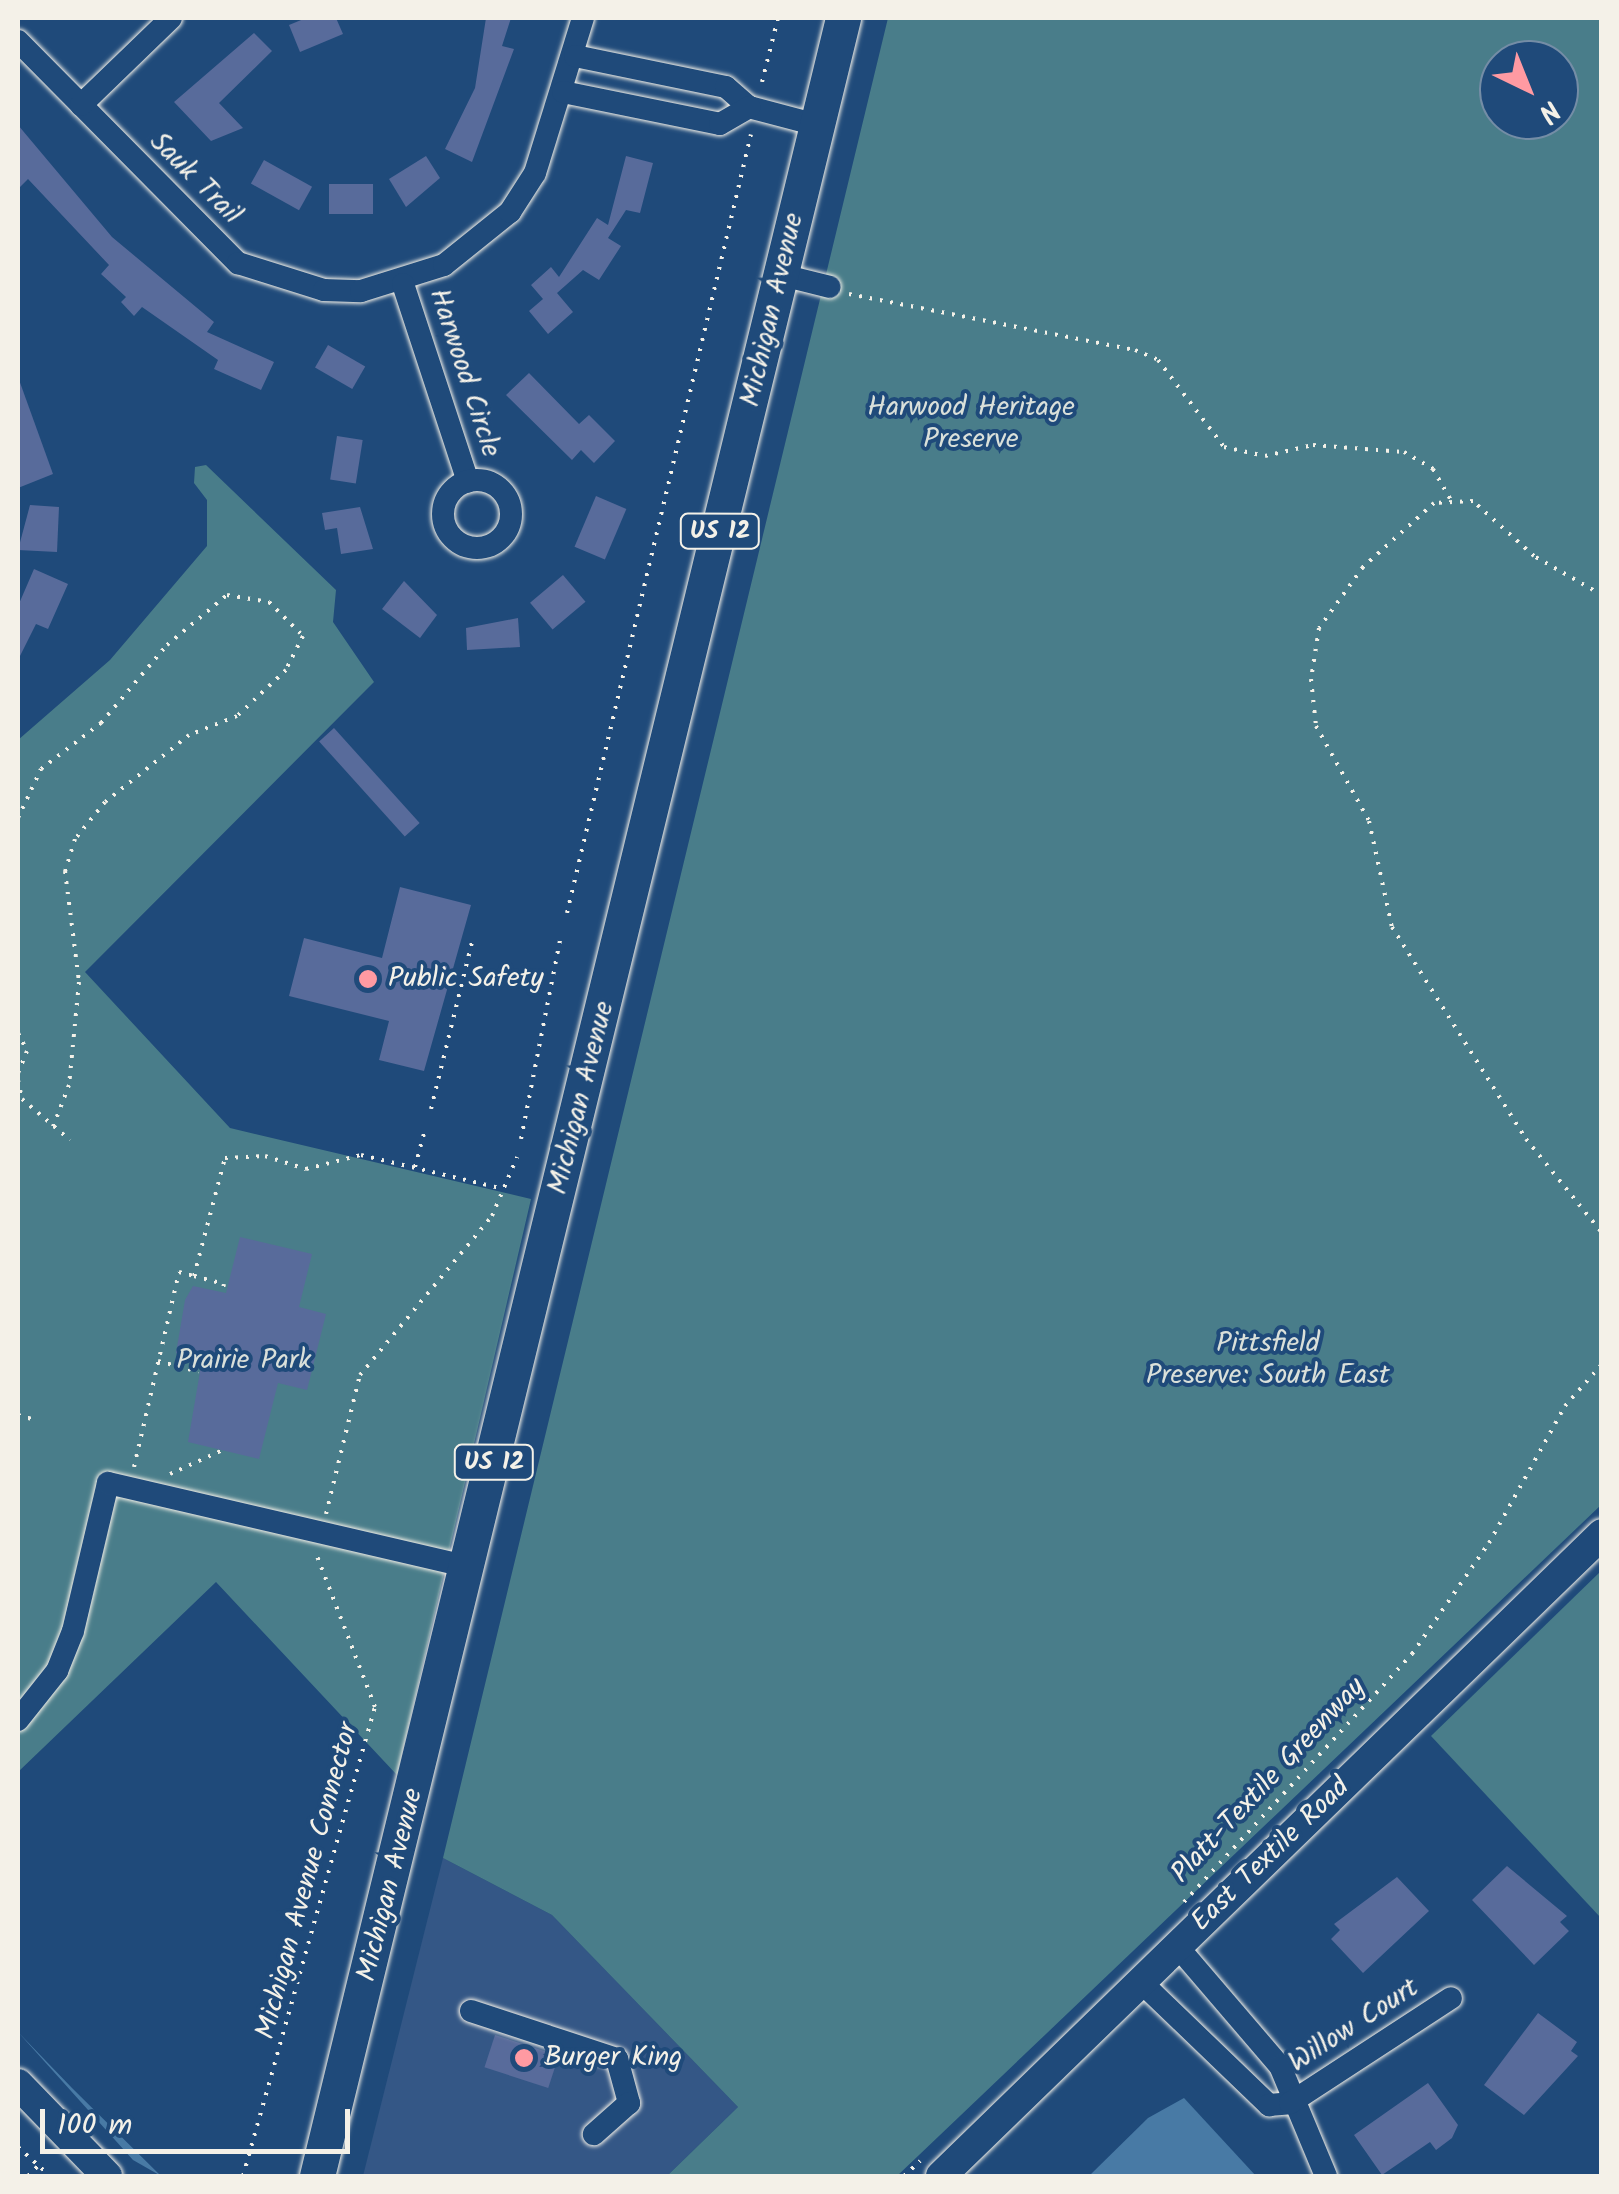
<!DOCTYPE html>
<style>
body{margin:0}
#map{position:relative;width:1619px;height:2194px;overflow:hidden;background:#1f4a7a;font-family:Kalam,sans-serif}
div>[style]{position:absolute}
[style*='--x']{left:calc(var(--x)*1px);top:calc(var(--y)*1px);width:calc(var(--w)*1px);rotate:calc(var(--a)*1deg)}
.built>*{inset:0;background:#345786}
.green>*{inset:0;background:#497d8a}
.water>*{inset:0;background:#487aa5}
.building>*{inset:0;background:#586b9b;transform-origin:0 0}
.path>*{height:4px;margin-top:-2px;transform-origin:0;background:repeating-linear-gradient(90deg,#f4f1e8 0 2.5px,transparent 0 10.5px)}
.roads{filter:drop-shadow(0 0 2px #f4f1e8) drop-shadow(0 0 2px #f4f1e8)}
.minor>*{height:22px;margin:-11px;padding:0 11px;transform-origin:11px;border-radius:11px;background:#1f4a7a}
.minor>.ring{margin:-11px;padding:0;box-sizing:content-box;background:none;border:22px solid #1f4a7a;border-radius:50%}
.major>*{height:30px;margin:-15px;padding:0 15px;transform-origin:15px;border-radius:15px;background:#1f4a7a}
.highway>*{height:35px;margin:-17.5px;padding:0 17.5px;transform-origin:17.5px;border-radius:17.5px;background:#1f4a7a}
.dots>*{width:28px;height:28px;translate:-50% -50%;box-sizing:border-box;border:5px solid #1f4a7a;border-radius:50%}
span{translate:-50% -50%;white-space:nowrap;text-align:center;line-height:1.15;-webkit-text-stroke:8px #1f4a7a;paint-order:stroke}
.shield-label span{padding:2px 8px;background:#1f4a7a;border:2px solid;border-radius:8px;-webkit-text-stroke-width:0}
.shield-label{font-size:25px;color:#f4f1e8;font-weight:700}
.street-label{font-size:28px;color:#f4f1e8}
.park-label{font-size:28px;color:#dae0da}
.poi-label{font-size:28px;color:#f4f1e8}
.left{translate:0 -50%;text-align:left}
.frame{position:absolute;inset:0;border:20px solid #f4f1e8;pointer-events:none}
.north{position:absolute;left:1479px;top:40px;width:100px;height:100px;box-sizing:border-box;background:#1f4a7a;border:2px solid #748da6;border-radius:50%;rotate:137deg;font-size:28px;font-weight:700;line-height:40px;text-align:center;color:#f4f1e8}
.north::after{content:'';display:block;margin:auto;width:35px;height:45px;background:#ff9aa2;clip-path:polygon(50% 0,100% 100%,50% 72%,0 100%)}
.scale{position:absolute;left:40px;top:2109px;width:310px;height:45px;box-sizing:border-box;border:5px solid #f4f1e8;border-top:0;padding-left:12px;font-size:30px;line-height:35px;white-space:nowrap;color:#f4f1e8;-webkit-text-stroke:8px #1f4a7a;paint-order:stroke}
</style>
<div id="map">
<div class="built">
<i style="clip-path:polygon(443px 1858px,552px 1915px,738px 2107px,667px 2176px,363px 2176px)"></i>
</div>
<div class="green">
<i style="clip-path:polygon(evenodd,888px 18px,1601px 18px,1601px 1505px,897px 2176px,667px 2176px,738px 2107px,552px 1915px,443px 1858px,888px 18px,1499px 60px,1559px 60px,1559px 120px,1499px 120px,1499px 60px)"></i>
<i style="clip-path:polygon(206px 465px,336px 590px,333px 622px,374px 682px,85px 972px,230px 1128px,531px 1199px,397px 1775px,216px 1582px,18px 1772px,18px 740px,110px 660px,207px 546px,207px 500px,194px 483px,195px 467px)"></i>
<i style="clip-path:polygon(1601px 1571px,1601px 1918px,1431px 1736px)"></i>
</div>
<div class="water">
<i style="clip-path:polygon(18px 2032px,72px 2088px,161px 2176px,133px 2160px)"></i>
<i style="clip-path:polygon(1184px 2098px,1256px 2176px,1089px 2176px,1148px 2118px)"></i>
</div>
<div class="building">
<i style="clip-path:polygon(306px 18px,336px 18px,343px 34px,300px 52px,289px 25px)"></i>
<i style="clip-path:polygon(486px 18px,511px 18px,502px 46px,514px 49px,472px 162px,445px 149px,475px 88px)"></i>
<i style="clip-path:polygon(254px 33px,272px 51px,219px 103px,243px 128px,211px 141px,174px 102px)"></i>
<i style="clip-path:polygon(18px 125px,112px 237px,214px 322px,207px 332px,274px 362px,261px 390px,214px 369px,218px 360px,142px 307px,134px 316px,121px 302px,126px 297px,101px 274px,109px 265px,28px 179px,18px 189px)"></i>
<i style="clip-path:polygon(426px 156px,440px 178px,406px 207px,389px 179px)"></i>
<i style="clip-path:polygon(626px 156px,653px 163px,640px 213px,626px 210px,608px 238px,621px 246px,599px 280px,583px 270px,557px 293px,573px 312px,548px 334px,529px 311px,543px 299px,531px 285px,551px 267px,559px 277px,597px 218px,608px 225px)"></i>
<i style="left:264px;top:160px;width:55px;height:27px;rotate:29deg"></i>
<i style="left:373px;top:184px;width:30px;height:44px;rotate:90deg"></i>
<i style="left:328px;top:345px;width:43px;height:26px;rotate:30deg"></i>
<i style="clip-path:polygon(529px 373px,579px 424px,589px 415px,615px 441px,594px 463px,581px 450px,572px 460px,506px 395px)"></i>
<i style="clip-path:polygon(18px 377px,53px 474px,18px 488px)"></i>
<i style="left:337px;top:436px;width:26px;height:44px;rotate:9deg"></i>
<i style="left:596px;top:496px;width:33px;height:55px;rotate:23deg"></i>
<i style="clip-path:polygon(30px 505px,59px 507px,57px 552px,18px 550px)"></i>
<i style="clip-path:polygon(360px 507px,373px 549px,341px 554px,337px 528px,325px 530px,322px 513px)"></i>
<i style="clip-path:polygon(34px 569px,68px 584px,48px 629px,36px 624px,18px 660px,18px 606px)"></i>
<i style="left:563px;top:575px;width:35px;height:43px;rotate:50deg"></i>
<i style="clip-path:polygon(404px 581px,437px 615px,420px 638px,382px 609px)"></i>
<i style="clip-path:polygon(518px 618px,520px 647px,467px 650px,466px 628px)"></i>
<i style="left:334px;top:728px;width:128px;height:20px;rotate:48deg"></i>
<i style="clip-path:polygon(400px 887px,471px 905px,424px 1071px,379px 1060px,389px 1021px,289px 996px,304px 938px,382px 958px)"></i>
<i style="clip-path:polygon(240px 1237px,312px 1254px,299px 1307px,326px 1314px,307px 1390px,278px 1383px,259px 1459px,188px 1442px,202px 1360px,176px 1353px,185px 1300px,193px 1286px,226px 1293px)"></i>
<i style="clip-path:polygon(1507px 1866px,1567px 1916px,1560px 1922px,1569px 1931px,1534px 1965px,1472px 1900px)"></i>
<i style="clip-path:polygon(1397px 1877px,1429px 1911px,1363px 1973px,1331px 1939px,1340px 1930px,1334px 1924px)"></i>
<i style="clip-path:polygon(1538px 2013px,1577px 2042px,1571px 2051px,1578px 2056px,1524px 2115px,1484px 2085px)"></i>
<i style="left:495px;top:2035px;width:67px;height:34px;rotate:18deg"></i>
<i style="clip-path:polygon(1428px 2083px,1458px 2125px,1452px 2138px,1436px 2150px,1430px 2142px,1382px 2175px,1354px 2135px)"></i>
</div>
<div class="path">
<i style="--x:762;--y:82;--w:66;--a:-76"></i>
<i style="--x:849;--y:294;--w:291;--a:11.1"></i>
<i style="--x:1135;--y:350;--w:25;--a:23"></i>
<i style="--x:1158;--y:360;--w:109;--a:52.8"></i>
<i style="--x:1224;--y:447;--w:42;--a:12.4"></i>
<i style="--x:1265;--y:456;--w:49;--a:-12.9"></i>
<i style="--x:1313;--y:445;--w:91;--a:4.4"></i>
<i style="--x:1404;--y:452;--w:34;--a:30"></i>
<i style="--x:1433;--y:469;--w:38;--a:60"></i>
<i style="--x:1602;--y:595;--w:78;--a:-150.2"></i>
<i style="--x:1534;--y:556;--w:82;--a:-138"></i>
<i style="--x:1473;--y:501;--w:39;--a:177"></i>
<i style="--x:1434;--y:503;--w:96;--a:138"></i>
<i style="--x:1363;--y:567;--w:75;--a:125.8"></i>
<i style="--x:1319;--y:628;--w:52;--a:98.9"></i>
<i style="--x:1311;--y:679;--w:47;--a:83.9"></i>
<i style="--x:1316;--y:726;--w:109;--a:60.8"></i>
<i style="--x:1369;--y:821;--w:108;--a:77.8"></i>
<i style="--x:1392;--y:927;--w:251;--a:57.7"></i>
<i style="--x:1526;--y:1139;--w:121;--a:51"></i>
<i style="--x:18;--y:818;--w:54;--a:-64.9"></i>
<i style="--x:41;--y:769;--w:76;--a:-37.5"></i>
<i style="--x:101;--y:723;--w:102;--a:-49.8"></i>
<i style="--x:167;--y:645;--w:78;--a:-39.8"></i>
<i style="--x:227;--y:595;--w:43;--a:9.5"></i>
<i style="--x:269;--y:602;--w:48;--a:45"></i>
<i style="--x:303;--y:636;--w:38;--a:117"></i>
<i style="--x:286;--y:670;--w:67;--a:136.8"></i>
<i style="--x:237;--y:716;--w:52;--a:158.4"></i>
<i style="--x:189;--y:735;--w:107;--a:141.4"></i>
<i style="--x:105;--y:802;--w:48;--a:129"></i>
<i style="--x:75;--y:839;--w:34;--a:107"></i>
<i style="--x:65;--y:871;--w:112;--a:82.8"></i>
<i style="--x:79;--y:982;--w:103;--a:95.5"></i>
<i style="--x:69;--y:1085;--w:50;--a:111"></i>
<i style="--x:567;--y:913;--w:800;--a:-76.71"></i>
<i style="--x:18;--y:931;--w:25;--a:90"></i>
<i style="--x:18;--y:1033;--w:20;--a:63"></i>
<i style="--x:27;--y:1051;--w:24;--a:112"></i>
<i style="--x:18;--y:1080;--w:19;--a:78"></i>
<i style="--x:22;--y:1099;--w:63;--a:40.5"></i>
<i style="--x:431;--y:1109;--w:176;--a:-76.2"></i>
<i style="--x:521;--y:1139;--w:207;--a:-78.9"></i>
<i style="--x:415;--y:1167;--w:35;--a:-75"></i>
<i style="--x:194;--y:1276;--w:31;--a:15"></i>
<i style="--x:224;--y:1284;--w:8;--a:104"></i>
<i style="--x:158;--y:1361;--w:42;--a:15"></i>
<i style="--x:18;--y:1415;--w:18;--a:16"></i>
<i style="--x:134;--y:1467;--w:200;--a:-77"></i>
<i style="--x:179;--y:1272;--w:16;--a:15"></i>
<i style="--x:194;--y:1276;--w:122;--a:-75.3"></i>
<i style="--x:225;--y:1158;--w:40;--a:-2.9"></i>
<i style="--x:265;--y:1156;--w:43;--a:17.6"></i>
<i style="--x:306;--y:1169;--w:57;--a:-14.3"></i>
<i style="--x:361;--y:1155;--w:143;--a:13.4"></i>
<i style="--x:170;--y:1474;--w:58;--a:-24.4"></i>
<i style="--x:326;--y:1514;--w:143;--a:-76.3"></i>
<i style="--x:360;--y:1375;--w:207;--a:-50.3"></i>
<i style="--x:492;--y:1216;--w:64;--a:-67"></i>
<i style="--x:1184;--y:1902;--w:337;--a:-47.4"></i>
<i style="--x:1412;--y:1654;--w:135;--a:-55.3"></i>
<i style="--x:1489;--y:1543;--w:157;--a:-61"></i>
<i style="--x:1565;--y:1406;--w:56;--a:-48.6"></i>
<i style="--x:18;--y:2147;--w:43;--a:42.2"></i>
<i style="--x:28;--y:2176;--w:16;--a:-45"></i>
<i style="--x:243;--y:2176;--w:487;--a:-74.3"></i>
<i style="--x:375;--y:1707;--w:165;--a:-111"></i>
<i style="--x:904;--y:2176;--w:22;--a:-43"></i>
</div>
<div class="roads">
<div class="minor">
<i style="--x:18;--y:41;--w:313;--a:45.3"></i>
<i style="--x:238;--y:263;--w:90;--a:17.4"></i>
<i style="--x:324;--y:290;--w:37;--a:2"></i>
<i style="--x:361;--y:291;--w:87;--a:-17.4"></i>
<i style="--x:444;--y:265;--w:85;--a:-38.8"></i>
<i style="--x:510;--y:212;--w:46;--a:-57.3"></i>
<i style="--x:535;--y:173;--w:162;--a:-72.8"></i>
<i style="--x:575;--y:56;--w:154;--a:11.6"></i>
<i style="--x:726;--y:87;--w:30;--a:41"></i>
<i style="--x:749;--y:107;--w:70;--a:14.8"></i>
<i style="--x:563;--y:92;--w:160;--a:11.5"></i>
<i style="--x:720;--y:124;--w:34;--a:-30"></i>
<i style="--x:81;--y:105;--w:125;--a:-44"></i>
<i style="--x:782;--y:275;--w:49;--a:14"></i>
<i style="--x:403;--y:284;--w:208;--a:71.8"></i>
<i class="ring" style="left:443px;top:480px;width:46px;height:46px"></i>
<i style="--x:18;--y:1720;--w:63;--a:-51.5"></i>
<i style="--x:57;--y:1671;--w:43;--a:-68.2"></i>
<i style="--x:73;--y:1631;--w:152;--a:-76.7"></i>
<i style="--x:108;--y:1483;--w:371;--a:13.1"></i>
<i style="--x:1177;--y:1946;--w:158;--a:49.4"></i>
<i style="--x:1280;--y:2066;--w:119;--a:67.3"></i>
<i style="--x:1141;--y:1982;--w:178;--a:43.9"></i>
<i style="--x:1269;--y:2105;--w:21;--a:-5"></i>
<i style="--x:1290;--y:2103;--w:192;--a:-33.1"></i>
<i style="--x:471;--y:2011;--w:154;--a:18.2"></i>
<i style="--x:617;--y:2059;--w:46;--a:74.7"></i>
<i style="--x:629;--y:2103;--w:47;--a:138.5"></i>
</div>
<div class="major">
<i style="--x:18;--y:2084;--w:128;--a:45.9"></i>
<i style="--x:941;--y:2176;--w:921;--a:-44.16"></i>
</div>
<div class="highway">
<i style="--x:317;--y:2176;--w:2221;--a:-76.3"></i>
</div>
</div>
<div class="dots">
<i style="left:368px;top:979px;background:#ff9aa2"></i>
<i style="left:524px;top:2058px;background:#ff9aa2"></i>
</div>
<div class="shield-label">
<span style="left:720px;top:531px">US 12</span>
<span style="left:494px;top:1462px">US 12</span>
</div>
<div class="street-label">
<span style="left:195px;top:179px;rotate:45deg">Sauk Trail</span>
<span style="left:773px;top:310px;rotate:-77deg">Michigan Avenue</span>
<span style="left:464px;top:373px;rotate:72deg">Harwood Circle</span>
<span style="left:582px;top:1098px;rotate:-76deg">Michigan Avenue</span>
<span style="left:1269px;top:1781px;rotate:-47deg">Platt-Textile Greenway</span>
<span style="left:1271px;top:1855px;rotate:-44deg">East Textile Road</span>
<span style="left:308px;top:1881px;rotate:-75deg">Michigan Avenue Connector</span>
<span style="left:391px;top:1885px;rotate:-76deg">Michigan Avenue</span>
<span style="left:1354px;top:2026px;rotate:-33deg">Willow Court</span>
</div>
<div class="park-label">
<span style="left:971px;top:424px">Harwood Heritage<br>Preserve</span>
<span style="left:1268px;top:1360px">Pittsfield<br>Preserve: South East</span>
<span style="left:244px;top:1361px">Prairie Park</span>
</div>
<div class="poi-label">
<span class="left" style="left:388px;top:979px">Public Safety</span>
<span class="left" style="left:544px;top:2058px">Burger King</span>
</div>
<div class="frame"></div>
<div class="north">N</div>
<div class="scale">100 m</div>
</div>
